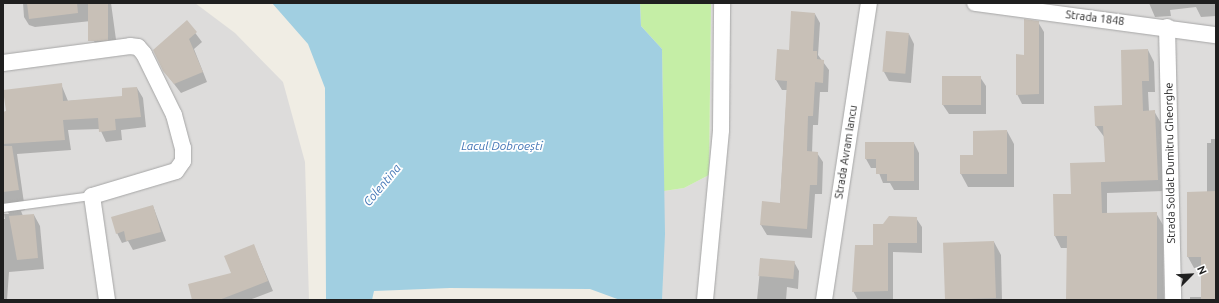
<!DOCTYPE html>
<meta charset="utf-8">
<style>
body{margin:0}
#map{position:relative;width:1219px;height:303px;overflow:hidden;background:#f0ede4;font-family:Ubuntu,sans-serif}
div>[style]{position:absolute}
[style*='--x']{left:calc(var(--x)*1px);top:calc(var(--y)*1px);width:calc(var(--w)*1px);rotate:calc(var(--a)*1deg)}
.residential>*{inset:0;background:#dddcdb}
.grass>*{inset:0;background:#c5eea6}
.water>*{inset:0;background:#a1cfe1}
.shadow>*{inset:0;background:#0003}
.building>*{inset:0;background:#c8c0b7;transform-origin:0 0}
.roads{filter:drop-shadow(0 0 1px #a6a6a6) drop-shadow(0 0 1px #a6a6a6)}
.lane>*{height:8px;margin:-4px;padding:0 4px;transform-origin:4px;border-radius:4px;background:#fff}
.street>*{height:16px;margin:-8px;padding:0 8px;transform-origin:8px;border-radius:8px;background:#fff}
span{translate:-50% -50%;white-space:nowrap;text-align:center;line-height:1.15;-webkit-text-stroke:3.5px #fff;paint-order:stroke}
.street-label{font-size:11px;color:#1f1f1f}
.water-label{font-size:12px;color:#4476b6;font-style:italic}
.frame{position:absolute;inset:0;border:4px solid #1f1f1f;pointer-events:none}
.north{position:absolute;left:1171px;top:255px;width:40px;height:40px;-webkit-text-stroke:3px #fff;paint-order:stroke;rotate:66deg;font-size:11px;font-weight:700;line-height:16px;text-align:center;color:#1f1f1f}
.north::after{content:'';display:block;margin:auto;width:14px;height:18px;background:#1f1f1f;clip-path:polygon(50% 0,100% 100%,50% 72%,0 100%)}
</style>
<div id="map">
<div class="residential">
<i style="clip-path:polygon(3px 3px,195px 3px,235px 33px,283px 82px,305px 162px,309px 300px,3px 300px)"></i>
<i style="clip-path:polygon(711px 3px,1216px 3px,1216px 300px,662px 300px,664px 191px,684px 188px,709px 175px)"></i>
</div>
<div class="grass">
<i style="clip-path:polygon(640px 3px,711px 3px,709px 175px,684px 188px,664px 191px,662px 49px,641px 26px)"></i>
</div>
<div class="water">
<i style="clip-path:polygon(272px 3px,640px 3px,641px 26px,662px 49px,665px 234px,662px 300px,620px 300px,590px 289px,450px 288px,374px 291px,372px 300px,326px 300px,325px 88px,308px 44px)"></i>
</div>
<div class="shadow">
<i style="clip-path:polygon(23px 3px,111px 3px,117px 47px,99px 50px,94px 41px,91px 21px,35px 27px,29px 25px,24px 17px)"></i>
<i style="clip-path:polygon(1149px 3px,1216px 3px,1216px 16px,1201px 17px,1196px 7px,1170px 10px,1171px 16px,1155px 17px)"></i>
<i style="clip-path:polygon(815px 14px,820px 23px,818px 55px,829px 70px,828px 92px,820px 92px,818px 125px,813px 125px,812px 153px,817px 153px,823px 162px,822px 194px,815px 194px,812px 238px,767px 235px,761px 225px,780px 204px,787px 90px,782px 90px,776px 80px,778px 50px,790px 51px)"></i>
<i style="clip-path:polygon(187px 22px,202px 42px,194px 49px,207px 82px,181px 93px,164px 71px)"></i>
<i style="clip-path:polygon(1038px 22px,1044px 32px,1044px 104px,1022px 104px,1017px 94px,1025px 56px)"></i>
<i style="clip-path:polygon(909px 34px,914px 44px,911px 83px,889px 81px,884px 72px)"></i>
<i style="clip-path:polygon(1148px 50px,1154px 62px,1155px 92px,1148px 92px,1149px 111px,1154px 111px,1161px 123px,1164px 191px,1107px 193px,1107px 214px,1156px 213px,1163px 225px,1164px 300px,1067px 300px,1068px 248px,1061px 248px,1055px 236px,1072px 195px,1106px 163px,1105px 138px,1096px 126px,1095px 107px,1123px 106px)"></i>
<i style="clip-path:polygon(980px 77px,986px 86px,986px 114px,949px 114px,943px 105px)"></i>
<i style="clip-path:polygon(61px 84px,68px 101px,123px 97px,137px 88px,143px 98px,146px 127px,121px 130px,122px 140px,106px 142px,100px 129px,68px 130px,71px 150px,17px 154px,25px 210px,21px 211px,23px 216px,34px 215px,40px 226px,44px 269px,9px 272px,7px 300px,3px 300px,3px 219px,5px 219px,4px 214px,9px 214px,3px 203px,3px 113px)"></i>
<i style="clip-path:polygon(1007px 131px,1014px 144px,1014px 187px,968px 187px,961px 174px,974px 156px)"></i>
<i style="clip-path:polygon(1211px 139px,1216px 139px,1216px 300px,1190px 300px,1190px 297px,1202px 297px,1202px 268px,1194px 268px,1188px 257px,1188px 193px,1207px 192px,1207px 143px,1211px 143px)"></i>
<i style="clip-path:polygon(866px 143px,914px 143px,919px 153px,919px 190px,894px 190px,890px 183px,883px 183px,877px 168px,871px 168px,866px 159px)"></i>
<i style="clip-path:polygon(153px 206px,166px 241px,133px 250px,128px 241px,122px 243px,117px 233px)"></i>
<i style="clip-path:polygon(916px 218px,922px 227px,922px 253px,893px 252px,893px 300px,858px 300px,853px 291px,883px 225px)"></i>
<i style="clip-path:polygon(994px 242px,1001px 255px,1002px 300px,947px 300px,944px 244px)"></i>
<i style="clip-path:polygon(254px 246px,273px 291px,249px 300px,193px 300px,232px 274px)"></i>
<i style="clip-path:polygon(761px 259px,794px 262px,799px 271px,798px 289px,787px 287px,786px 300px,757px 300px)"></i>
</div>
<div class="building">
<i style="clip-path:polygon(27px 3px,77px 3px,78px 13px,29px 19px)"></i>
<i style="left:88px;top:3px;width:20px;height:38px"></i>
<i style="clip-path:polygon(791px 11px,815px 13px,813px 51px,817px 51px,817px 59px,824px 60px,823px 83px,815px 82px,813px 116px,808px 116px,807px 151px,818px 152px,817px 185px,810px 185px,807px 229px,760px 225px,762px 201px,780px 203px,787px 81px,775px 80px,777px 49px,789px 50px)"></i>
<i style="clip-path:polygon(1024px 19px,1039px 21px,1039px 94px,1016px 95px,1016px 54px,1024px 55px)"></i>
<i style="clip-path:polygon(187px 20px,197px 32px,189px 39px,203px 72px,174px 84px,163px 71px,153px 50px)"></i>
<i style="left:886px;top:31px;width:23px;height:41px;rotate:5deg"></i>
<i style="clip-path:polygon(1148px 49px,1149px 81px,1142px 81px,1143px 111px,1155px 110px,1158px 180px,1101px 182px,1102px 213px,1157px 212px,1157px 300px,1066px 300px,1067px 236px,1054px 236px,1053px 194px,1071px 194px,1070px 163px,1105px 162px,1103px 126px,1095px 126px,1094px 106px,1122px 105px,1121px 50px)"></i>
<i style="left:942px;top:76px;width:39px;height:29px"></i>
<i style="clip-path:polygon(62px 83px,63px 101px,122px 96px,122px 88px,137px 87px,141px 117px,115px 119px,116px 130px,99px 132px,98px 118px,63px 120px,65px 140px,3px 144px,3px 112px,6px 111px,3px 90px)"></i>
<i style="clip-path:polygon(1007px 130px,1007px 174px,960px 174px,960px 155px,973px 155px,973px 131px)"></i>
<i style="clip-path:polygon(865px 142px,914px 142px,914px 181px,887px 181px,887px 174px,876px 174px,876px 159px,865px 159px)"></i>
<i style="clip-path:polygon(3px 146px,12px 146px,19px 190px,3px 192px)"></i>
<i style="clip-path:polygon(1216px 191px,1216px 300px,1201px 300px,1201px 257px,1187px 257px,1187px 192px)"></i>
<i style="clip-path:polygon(153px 205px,161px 232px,126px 241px,124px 231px,116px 234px,111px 217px)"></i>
<i style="clip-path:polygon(34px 214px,38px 258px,17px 260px,9px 216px)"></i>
<i style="clip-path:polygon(889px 216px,917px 217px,917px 243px,888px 243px,888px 291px,852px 292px,855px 245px,873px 245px,873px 224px,883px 224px)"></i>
<i style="left:994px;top:241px;width:57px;height:51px;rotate:88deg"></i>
<i style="clip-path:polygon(254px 244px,268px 281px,219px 300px,192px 300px,188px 284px,231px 273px,224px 256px)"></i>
<i style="left:760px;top:258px;width:35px;height:18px;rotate:5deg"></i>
</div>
<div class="roads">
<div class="lane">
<i style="--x:3;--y:208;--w:90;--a:-7.7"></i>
</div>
<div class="street">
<i style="--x:975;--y:3;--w:243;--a:7.6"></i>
<i style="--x:1167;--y:27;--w:273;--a:88.7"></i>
<i style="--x:3;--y:63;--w:128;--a:-7.6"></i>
<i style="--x:130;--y:46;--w:8;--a:7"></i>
<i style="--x:138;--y:47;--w:9;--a:49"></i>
<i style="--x:144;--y:54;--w:68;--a:63.8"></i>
<i style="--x:174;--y:115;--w:34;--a:75"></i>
<i style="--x:183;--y:148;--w:13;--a:90"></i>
<i style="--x:183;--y:161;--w:12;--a:125"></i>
<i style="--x:176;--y:171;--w:88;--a:163.4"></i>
<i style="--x:92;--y:196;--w:105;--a:81.8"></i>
<i style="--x:705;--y:300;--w:171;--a:-84.6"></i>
<i style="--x:721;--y:130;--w:127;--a:-89.5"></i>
<i style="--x:824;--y:300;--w:300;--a:-81.4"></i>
</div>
</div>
<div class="street-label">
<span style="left:1095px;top:18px;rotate:7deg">Strada 1848</span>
<span style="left:846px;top:152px;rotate:-81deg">Strada Avram Iancu</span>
<span style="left:1170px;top:163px;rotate:-91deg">Strada Soldat Dumitru Gheorghe</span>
</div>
<div class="water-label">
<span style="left:502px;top:146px">Lacul Dobroești</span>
<span style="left:382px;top:185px;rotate:-50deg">Colentina</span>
</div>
<div class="frame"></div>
<div class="north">N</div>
</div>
